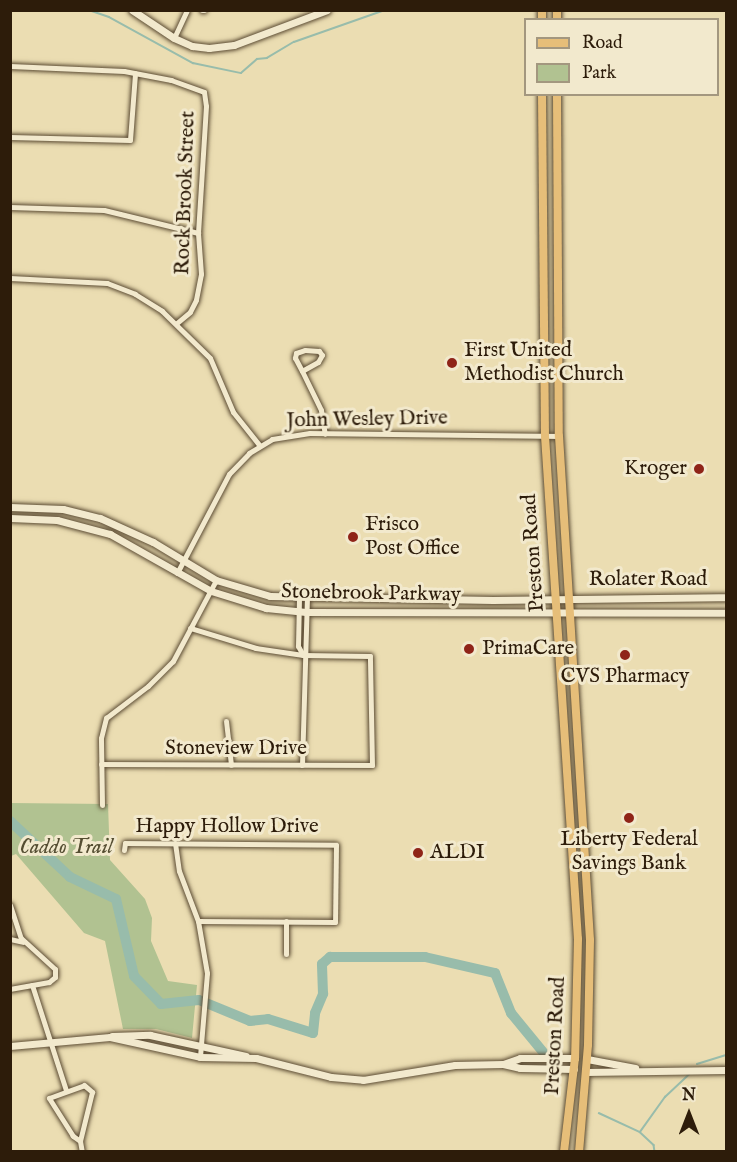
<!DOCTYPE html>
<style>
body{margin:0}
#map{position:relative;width:737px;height:1162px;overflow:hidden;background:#ebddb2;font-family:"IM FELL English",serif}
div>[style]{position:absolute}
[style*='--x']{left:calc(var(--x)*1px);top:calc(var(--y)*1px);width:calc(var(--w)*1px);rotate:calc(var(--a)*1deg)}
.green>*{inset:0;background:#b1c291}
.stream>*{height:1.5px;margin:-0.75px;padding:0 0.75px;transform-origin:0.75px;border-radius:0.75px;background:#98bcab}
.river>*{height:10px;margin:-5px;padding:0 5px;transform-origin:5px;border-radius:5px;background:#98bcab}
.roads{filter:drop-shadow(0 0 2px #5c4c34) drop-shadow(0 0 2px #5c4c34)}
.street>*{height:5px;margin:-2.5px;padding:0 2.5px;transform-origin:2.5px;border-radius:2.5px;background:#f2e9cd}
.secondary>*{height:7px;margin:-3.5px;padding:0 3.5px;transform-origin:3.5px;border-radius:3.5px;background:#f2e9cd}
.primary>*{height:8px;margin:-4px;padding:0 4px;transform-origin:4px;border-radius:4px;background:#e6be79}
.dots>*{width:16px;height:16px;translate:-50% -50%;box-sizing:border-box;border:3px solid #f2e9cd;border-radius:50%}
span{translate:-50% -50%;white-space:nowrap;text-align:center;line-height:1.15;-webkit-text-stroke:6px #f2e9cd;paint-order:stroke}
.street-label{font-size:21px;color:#2d1c0a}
.poi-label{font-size:21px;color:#2d1c0a}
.left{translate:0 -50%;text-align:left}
.right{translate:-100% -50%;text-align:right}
.park-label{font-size:21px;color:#554e32;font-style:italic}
.frame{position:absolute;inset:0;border:12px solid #2d1c0a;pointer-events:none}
.legend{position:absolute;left:524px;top:18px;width:195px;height:78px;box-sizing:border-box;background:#f2e9cd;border:2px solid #a3977f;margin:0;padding:8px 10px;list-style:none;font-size:18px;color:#2d1c0a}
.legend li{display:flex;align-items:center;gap:12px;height:30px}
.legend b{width:30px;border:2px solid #a3977f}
.north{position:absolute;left:659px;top:1084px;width:60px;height:60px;-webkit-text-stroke:4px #f2e9cd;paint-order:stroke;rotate:0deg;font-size:16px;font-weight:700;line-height:24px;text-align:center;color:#2d1c0a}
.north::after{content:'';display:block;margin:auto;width:21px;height:27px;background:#2d1c0a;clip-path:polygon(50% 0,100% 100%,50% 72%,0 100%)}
</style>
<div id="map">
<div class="green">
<i style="clip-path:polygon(10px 803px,108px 804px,110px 860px,145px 899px,152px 918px,151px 941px,168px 981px,197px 985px,192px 1038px,156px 1029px,123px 1029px,105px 941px,84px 933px,16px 854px,11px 856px)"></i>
</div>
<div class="stream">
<i style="--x:89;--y:10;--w:21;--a:19"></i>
<i style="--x:109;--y:17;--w:96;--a:28.7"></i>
<i style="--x:193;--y:63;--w:49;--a:11.8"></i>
<i style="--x:241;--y:73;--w:21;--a:-41"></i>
<i style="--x:257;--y:59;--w:10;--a:-6"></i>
<i style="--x:267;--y:58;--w:31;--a:-31"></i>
<i style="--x:294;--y:42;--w:96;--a:-19.4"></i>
<i style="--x:697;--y:1064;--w:30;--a:-17"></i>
<i style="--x:599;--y:1113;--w:45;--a:24.9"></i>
<i style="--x:640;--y:1132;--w:19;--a:43"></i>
<i style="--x:654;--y:1145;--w:7;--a:82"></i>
<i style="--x:640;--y:1132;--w:43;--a:-54.5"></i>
<i style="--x:665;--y:1097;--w:33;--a:-43"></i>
</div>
<div class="river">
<i style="--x:10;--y:821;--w:82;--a:43"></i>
<i style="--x:70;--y:877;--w:51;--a:25.6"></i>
<i style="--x:116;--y:899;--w:79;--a:76.8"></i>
<i style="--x:134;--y:976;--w:39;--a:46"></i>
<i style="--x:161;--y:1004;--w:38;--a:-6"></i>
<i style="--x:199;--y:1000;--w:55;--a:22.4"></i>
<i style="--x:250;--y:1021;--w:18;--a:-6"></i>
<i style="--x:268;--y:1019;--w:47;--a:17.3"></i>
<i style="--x:313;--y:1033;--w:20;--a:-84"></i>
<i style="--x:315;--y:1013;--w:21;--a:-67"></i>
<i style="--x:323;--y:994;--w:30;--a:-92"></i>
<i style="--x:322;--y:964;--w:11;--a:-41"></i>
<i style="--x:330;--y:957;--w:95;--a:0"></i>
<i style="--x:425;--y:957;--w:72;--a:12.9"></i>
<i style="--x:495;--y:973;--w:43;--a:68.2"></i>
<i style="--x:511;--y:1013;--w:50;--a:50.6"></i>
</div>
<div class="roads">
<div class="street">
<i style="--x:202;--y:10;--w:2;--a:0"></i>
<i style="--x:174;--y:38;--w:31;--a:-65"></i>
<i style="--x:10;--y:66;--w:114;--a:2.5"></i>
<i style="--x:124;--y:71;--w:48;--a:10.8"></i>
<i style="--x:171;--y:80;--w:35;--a:20"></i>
<i style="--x:204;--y:92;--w:14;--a:82"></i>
<i style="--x:206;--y:106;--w:127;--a:93.6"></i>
<i style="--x:198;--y:233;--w:41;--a:85.8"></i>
<i style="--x:201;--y:274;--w:26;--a:101"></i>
<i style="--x:196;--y:300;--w:13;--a:117"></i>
<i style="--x:190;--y:312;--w:17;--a:140"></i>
<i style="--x:10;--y:137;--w:120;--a:1.4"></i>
<i style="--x:130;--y:140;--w:67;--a:-85.7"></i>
<i style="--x:10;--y:207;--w:94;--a:1.8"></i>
<i style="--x:104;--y:210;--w:97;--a:13.7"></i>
<i style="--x:10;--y:278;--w:97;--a:3"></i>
<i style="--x:107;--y:283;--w:30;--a:21"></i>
<i style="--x:135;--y:294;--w:32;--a:32"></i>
<i style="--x:162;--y:311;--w:67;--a:44.4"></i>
<i style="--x:210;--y:358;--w:59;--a:66.9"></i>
<i style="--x:233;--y:412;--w:43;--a:51.5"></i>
<i style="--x:305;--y:350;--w:14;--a:4"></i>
<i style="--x:319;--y:351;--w:5;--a:53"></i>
<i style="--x:322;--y:355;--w:8;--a:120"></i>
<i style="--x:318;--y:362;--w:18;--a:151"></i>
<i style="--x:302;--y:371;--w:15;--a:-118"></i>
<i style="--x:295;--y:358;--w:5;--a:-79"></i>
<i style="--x:296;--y:353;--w:9;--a:-18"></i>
<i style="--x:302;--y:371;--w:43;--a:64"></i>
<i style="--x:321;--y:410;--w:24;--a:81"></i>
<i style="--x:177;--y:573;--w:112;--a:-62.3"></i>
<i style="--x:229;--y:474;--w:29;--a:-46"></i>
<i style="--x:249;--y:453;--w:27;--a:-31"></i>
<i style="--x:272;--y:439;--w:38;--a:-9"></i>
<i style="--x:310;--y:433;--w:249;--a:0.7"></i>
<i style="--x:299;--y:598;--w:48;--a:91.2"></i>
<i style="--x:298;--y:646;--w:10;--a:61"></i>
<i style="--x:226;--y:721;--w:44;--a:83.5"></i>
<i style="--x:101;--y:764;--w:271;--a:0.2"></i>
<i style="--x:372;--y:765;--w:109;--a:-91.1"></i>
<i style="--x:370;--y:656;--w:67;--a:-179.1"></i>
<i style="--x:303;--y:655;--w:48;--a:-171.5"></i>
<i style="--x:256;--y:648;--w:69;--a:-163.1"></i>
<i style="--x:302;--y:765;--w:167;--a:-88.3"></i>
<i style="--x:102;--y:805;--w:67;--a:-90.9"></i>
<i style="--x:101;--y:738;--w:21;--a:-76"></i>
<i style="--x:106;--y:718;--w:53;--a:-37.3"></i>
<i style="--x:148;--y:686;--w:35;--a:-45"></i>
<i style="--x:173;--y:661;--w:92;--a:-62"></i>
<i style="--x:175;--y:843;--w:28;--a:82"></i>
<i style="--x:179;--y:871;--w:53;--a:69.2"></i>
<i style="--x:198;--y:921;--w:53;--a:80.2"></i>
<i style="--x:207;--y:973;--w:84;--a:94.8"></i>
<i style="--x:124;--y:850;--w:7;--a:-82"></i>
<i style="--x:125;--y:843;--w:211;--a:0.5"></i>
<i style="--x:336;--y:845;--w:77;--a:90.7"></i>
<i style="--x:335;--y:922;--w:137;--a:-179.6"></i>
<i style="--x:10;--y:905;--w:35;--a:72"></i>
<i style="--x:21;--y:938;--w:46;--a:42.4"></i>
<i style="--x:55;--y:969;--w:8;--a:90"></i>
<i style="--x:55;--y:977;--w:8;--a:140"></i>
<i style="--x:49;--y:982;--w:40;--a:170"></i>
<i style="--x:10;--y:939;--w:13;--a:13"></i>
<i style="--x:286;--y:954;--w:33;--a:-90"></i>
<i style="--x:32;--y:985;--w:110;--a:72.1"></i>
<i style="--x:80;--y:1141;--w:9;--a:-144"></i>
<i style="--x:73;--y:1136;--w:45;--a:-122.3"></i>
<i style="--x:49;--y:1098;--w:37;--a:-20"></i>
<i style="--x:84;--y:1085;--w:11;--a:41"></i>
<i style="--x:92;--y:1092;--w:50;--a:103.8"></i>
<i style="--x:80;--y:1141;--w:11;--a:80"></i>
</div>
<div class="secondary">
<i style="--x:132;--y:10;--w:50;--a:33.7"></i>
<i style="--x:174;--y:38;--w:20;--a:24"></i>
<i style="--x:192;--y:46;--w:17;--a:7"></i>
<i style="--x:209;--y:48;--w:25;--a:-7"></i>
<i style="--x:234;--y:45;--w:99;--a:-20.6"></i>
<i style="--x:10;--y:507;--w:53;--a:2.2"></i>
<i style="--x:63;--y:509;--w:38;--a:14"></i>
<i style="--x:100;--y:518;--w:58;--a:24.4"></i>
<i style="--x:153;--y:542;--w:74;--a:31.1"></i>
<i style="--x:216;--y:580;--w:56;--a:16.5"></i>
<i style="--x:270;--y:596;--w:223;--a:1"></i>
<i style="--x:493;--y:600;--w:233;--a:-0.7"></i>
<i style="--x:10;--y:518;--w:47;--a:2.4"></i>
<i style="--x:57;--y:520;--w:55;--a:14.8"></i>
<i style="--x:110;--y:534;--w:116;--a:29.4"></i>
<i style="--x:211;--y:591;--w:58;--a:17.2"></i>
<i style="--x:266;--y:608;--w:40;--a:5.7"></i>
<i style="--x:306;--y:612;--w:420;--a:0.1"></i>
<i style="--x:112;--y:1036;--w:38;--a:-2"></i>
<i style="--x:150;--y:1035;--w:98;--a:12.3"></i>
<i style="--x:10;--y:1046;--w:100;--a:-5.1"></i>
<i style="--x:110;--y:1037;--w:92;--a:12.5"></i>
<i style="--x:200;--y:1057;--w:56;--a:1"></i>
<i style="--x:256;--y:1058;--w:77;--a:14.2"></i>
<i style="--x:331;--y:1077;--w:32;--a:5"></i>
<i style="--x:363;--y:1080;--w:93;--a:-9.3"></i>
<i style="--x:455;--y:1065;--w:48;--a:-1.2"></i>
<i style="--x:503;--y:1064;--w:17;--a:13"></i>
<i style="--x:520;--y:1068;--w:54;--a:1.1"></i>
<i style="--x:587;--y:1059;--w:49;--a:10.6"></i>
<i style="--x:503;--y:1064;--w:18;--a:-19"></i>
<i style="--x:520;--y:1058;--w:55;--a:0"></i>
<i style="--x:586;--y:1072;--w:140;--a:-0.8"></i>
</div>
<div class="primary">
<i style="--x:557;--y:10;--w:10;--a:90"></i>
<i style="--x:542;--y:20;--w:10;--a:-90"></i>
<i style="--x:542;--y:94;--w:342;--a:89.5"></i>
<i style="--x:545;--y:436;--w:504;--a:86.25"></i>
<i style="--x:578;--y:939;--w:119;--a:91.4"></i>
<i style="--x:575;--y:1058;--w:95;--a:96.7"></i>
<i style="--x:557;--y:94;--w:342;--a:89.7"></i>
<i style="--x:559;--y:436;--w:505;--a:86.48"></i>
<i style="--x:590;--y:940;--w:105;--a:91.1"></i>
<i style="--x:588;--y:1045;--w:107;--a:94.8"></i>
</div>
</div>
<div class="dots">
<i style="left:452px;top:363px;background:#8f2418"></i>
<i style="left:699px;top:469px;background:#8f2418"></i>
<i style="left:353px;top:537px;background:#8f2418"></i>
<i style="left:469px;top:649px;background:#8f2418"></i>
<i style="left:625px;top:655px;background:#8f2418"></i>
<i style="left:629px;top:818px;background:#8f2418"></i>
<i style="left:418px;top:853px;background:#8f2418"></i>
</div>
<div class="street-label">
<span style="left:186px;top:193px;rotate:-88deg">Rock Brook Street</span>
<span style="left:367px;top:420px;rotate:-1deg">John Wesley Drive</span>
<span style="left:534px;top:553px;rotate:-94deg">Preston Road</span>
<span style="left:648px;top:580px">Rolater Road</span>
<span style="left:371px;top:594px;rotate:1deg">Stonebrook Parkway</span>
<span style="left:236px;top:749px">Stoneview Drive</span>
<span style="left:227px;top:827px">Happy Hollow Drive</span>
<span style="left:556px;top:1036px;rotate:-87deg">Preston Road</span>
</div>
<div class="poi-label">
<span class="left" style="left:464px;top:363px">First United<br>Methodist Church</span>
<span class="right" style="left:687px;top:469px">Kroger</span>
<span class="left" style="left:365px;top:537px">Frisco<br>Post Office</span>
<span class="left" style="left:482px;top:649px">PrimaCare</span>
<span style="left:625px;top:677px">CVS Pharmacy</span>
<span style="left:629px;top:852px">Liberty Federal<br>Savings Bank</span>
<span class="left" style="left:430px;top:853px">ALDI</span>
</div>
<div class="park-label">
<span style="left:66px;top:848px">Caddo Trail</span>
</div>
<div class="frame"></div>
<ul class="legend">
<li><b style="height:8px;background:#e6be79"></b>Road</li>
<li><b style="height:16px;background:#b1c291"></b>Park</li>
</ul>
<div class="north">N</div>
</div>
